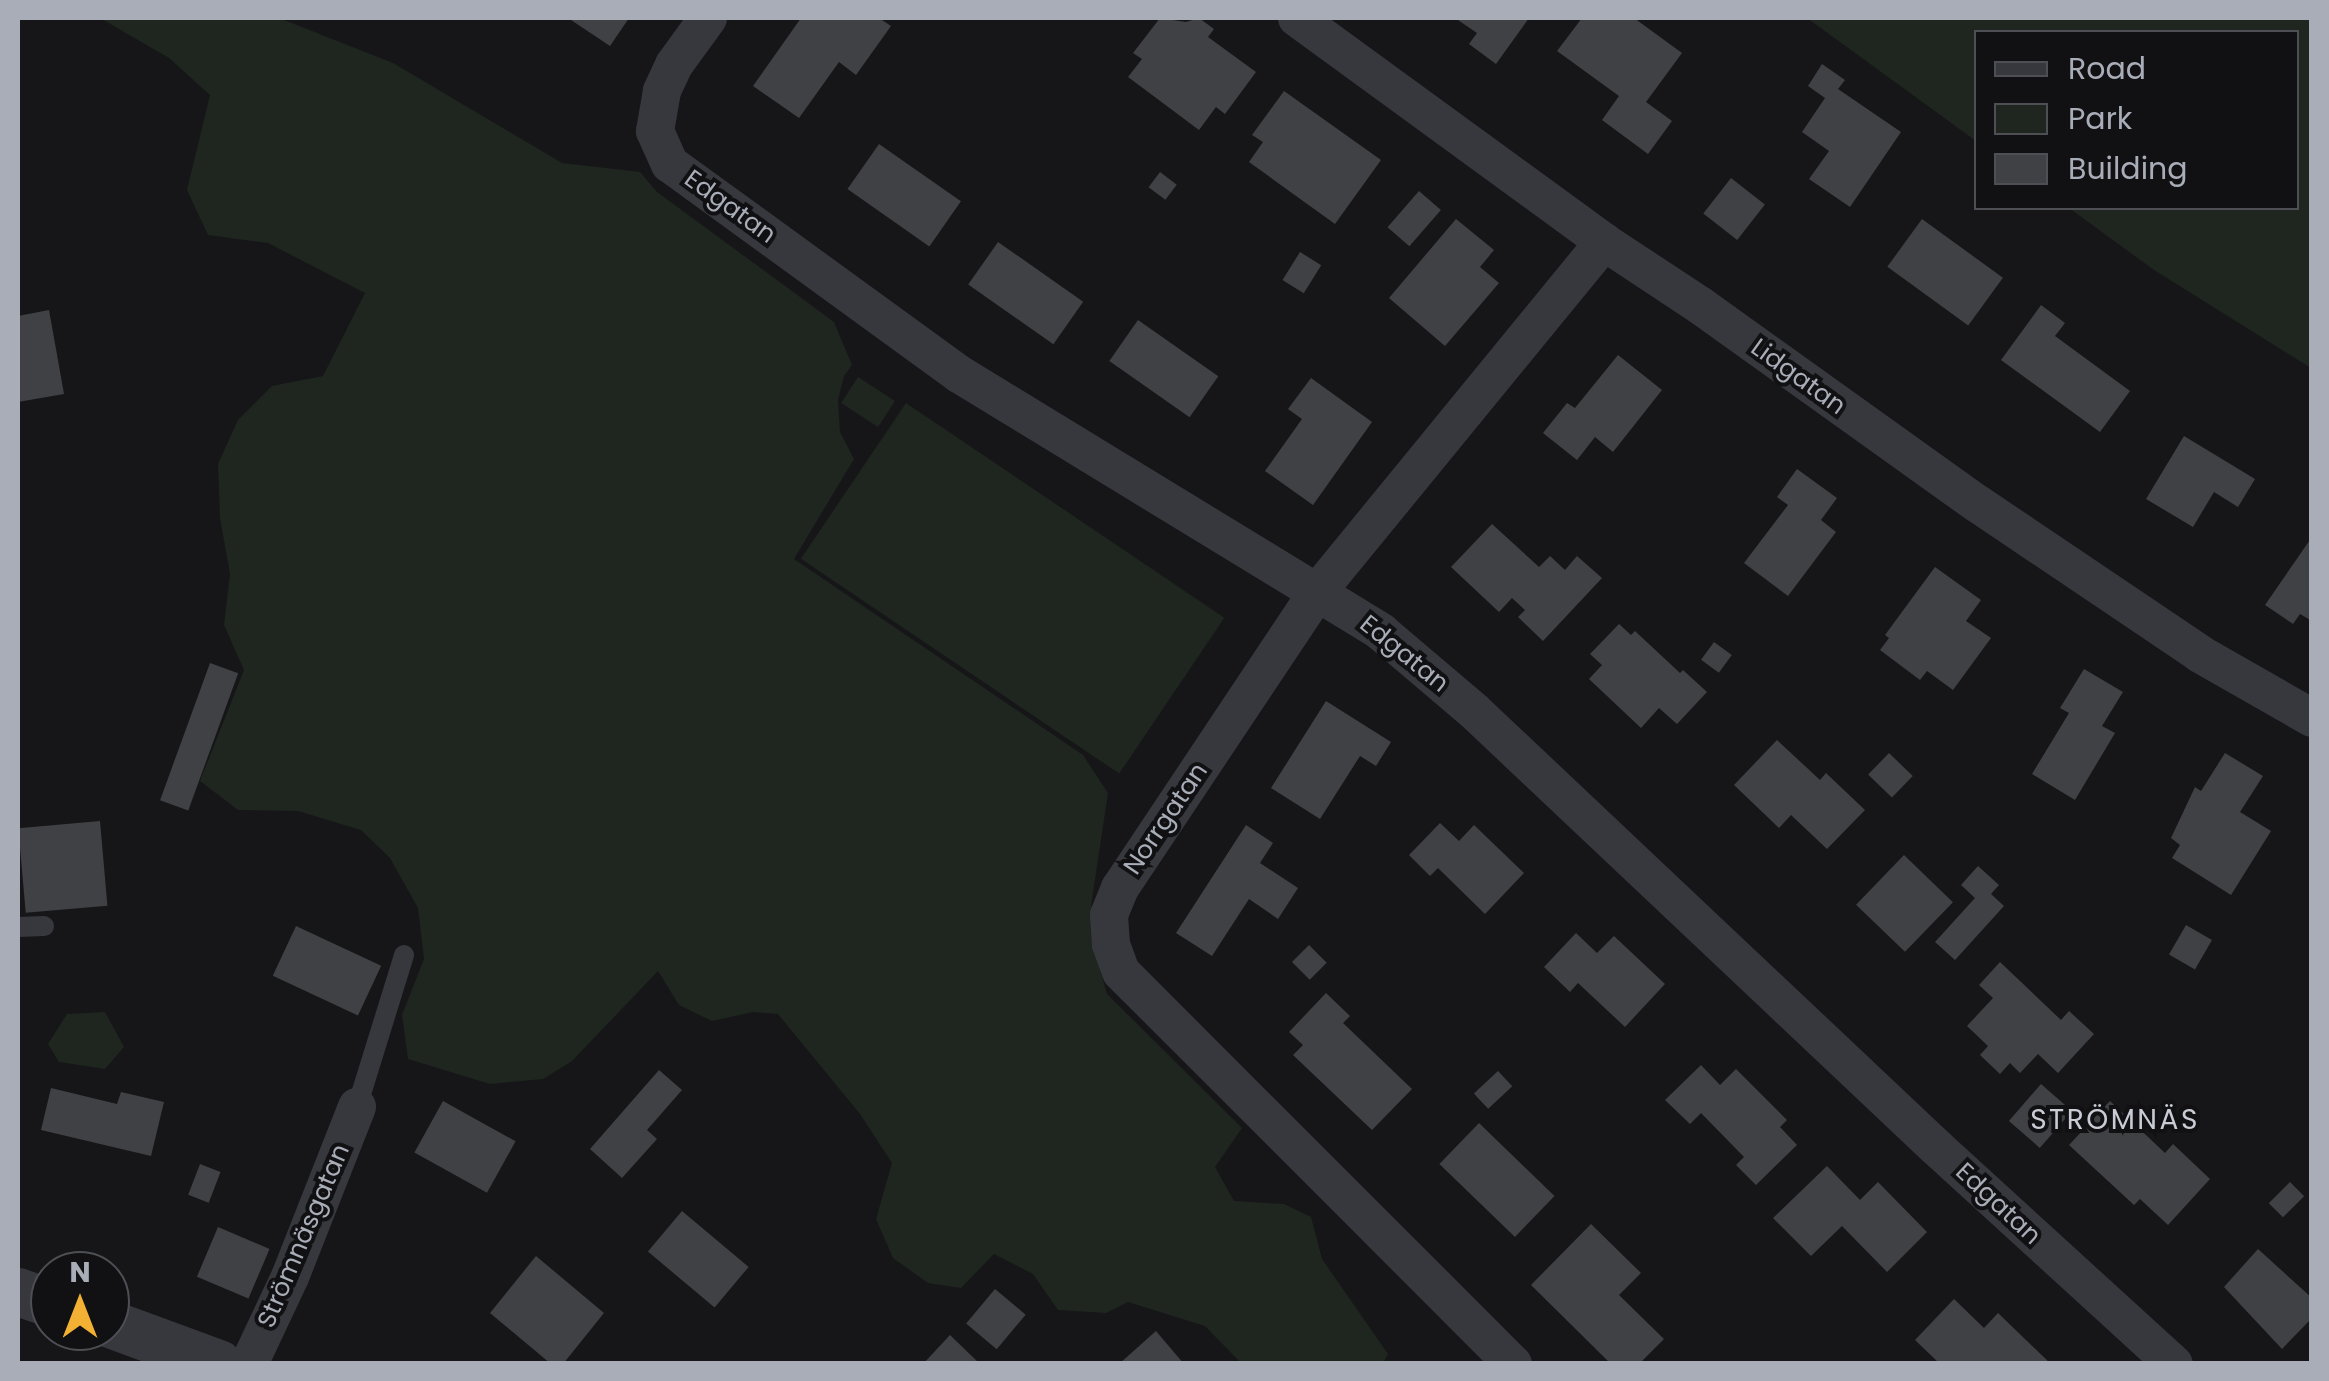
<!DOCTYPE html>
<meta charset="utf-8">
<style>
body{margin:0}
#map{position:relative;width:2329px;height:1381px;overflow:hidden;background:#161618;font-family:Poppins,sans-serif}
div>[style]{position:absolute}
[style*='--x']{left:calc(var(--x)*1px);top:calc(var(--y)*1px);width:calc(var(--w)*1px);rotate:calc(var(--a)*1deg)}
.green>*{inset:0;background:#1e261f;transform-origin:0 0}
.building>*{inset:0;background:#404145;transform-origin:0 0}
.service>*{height:20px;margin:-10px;padding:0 10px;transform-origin:10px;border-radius:10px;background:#37383d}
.minor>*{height:38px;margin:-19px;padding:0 19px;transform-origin:19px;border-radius:19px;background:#37383d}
.tertiary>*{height:48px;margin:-24px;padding:0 24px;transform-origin:24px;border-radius:24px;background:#37383d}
span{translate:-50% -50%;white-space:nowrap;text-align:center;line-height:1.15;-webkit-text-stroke:8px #111113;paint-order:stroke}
.street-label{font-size:25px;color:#a8adb8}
.neighbourhood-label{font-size:28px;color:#c9ccd4;letter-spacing:2.5px}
.frame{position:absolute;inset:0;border:20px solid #a8adb8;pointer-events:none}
.legend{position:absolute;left:1974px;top:30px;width:325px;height:180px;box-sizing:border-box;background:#111113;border:2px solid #4d4f55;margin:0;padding:12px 18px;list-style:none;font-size:30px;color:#a8adb8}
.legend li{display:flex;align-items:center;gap:20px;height:50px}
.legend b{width:50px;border:2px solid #4d4f55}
.north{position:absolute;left:30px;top:1251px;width:100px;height:100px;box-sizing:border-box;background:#111113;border:2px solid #4d4f55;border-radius:50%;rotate:0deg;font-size:28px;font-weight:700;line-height:40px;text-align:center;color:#a8adb8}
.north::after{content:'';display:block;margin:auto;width:35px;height:45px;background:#f2b134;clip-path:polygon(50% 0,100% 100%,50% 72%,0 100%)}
</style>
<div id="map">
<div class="green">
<i style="clip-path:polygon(100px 18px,279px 18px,393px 63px,562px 163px,640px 172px,657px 192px,834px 322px,852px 365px,844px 376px,838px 400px,840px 432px,854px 459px,794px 559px,1083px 755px,1108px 793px,1091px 906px,1095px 952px,1107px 994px,1242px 1128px,1215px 1167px,1234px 1201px,1284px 1204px,1311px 1217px,1322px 1259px,1388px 1354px,1383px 1363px,1241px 1363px,1205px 1326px,1128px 1302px,1106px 1313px,1058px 1310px,1033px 1274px,994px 1254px,961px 1288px,928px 1283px,893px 1258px,876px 1219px,892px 1163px,860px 1114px,778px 1014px,753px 1012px,712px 1021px,679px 1005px,658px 971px,572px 1061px,543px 1079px,490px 1084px,408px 1059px,402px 1015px,424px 959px,418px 908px,390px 858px,361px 830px,298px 811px,238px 810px,200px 781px,244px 670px,224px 625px,230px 574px,220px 518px,218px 464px,238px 420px,272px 386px,323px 376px,365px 293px,268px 243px,208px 235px,187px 190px,210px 95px,169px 58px)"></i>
<i style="clip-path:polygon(1807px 18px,2311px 18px,2311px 368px,2154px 270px,2069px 208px,2296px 208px,2296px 32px,1976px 32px,1976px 141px)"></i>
<i style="left:858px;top:377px;width:44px;height:31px;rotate:33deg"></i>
<i style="left:906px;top:403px;width:384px;height:188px;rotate:34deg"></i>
<i style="clip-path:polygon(105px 1012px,124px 1047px,105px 1069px,59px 1062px,48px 1044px,67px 1014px)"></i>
</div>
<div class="building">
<i style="clip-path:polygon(568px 18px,629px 18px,610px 46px)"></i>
<i style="clip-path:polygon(801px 18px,879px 18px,891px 26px,856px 75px,839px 62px,799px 118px,753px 86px)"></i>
<i style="clip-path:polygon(1160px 18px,1186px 22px,1199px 18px,1214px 29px,1208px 37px,1256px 72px,1225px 114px,1216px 107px,1199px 130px,1128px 77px,1142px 59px,1133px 53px)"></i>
<i style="clip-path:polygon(1455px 18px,1529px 18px,1496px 64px,1469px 44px,1477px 33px)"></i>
<i style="clip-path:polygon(1582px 18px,1634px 18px,1682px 53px,1646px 102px,1672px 121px,1648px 154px,1602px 120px,1619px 96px,1557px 51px)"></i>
<i style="clip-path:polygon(1822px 64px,1845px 80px,1838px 89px,1901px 132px,1850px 207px,1809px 179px,1829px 151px,1802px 132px,1825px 98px,1808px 86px)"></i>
<i style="clip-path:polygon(1284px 91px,1381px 160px,1335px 224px,1249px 162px,1263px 142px,1252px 135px)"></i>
<i style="left:879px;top:144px;width:100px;height:55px;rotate:35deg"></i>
<i style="left:1160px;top:172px;width:21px;height:19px;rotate:37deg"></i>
<i style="left:1731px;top:178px;width:43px;height:45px;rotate:38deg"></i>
<i style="left:1419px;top:191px;width:29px;height:48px;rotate:41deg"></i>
<i style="clip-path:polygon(1456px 219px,1494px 250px,1480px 267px,1499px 283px,1445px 346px,1389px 298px)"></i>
<i style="left:1922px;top:219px;width:100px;height:59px;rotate:36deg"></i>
<i style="left:998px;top:242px;width:104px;height:52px;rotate:35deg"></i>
<i style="left:1300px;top:252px;width:25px;height:33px;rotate:32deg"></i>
<i style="clip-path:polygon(2041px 305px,2065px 323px,2055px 336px,2130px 391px,2100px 432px,2001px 360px)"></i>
<i style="clip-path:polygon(49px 310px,64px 394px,18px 402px,18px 316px)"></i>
<i style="left:1138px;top:320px;width:98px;height:50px;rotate:35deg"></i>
<i style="clip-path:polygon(1618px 355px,1662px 390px,1613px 452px,1595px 437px,1577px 460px,1543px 433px,1567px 403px,1575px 408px)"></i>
<i style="clip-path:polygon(1311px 378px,1372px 422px,1313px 505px,1265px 471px,1302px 419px,1288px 409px)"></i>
<i style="clip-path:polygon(2184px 436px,2255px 479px,2238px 507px,2214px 492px,2193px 527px,2146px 499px)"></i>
<i style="clip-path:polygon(1797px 469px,1837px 498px,1821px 520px,1836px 532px,1788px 596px,1744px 563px,1788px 505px,1777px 497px)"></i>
<i style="clip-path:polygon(1492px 524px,1539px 567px,1550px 556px,1565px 570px,1577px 556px,1602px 578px,1543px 641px,1518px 617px,1525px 610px,1512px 598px,1499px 612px,1451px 567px)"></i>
<i style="clip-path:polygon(2312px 537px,2312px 621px,2300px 614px,2293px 624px,2265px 605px)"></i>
<i style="clip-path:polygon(1935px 567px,1981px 600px,1966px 621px,1991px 638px,1953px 690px,1927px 671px,1920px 680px,1880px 650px,1889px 638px,1885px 635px)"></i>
<i style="clip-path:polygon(1619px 624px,1631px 635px,1635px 631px,1680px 673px,1683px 670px,1707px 692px,1677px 724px,1659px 708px,1641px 728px,1589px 679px,1602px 665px,1590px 654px)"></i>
<i style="left:1714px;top:642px;width:22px;height:22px;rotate:36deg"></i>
<i style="left:210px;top:663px;width:30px;height:146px;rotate:20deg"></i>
<i style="clip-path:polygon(2084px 669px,2123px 692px,2102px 726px,2115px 733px,2075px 800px,2032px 774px,2069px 713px,2060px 708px)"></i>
<i style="clip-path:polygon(1326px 701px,1391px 742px,1376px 766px,1360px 756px,1320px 819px,1271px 788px)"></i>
<i style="clip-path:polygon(1777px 740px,1820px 780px,1826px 773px,1865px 810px,1827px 849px,1791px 815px,1779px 828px,1734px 785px)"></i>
<i style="left:1889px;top:753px;width:33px;height:30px;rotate:44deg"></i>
<i style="clip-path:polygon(2225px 753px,2263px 776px,2240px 812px,2271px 831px,2231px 895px,2172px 858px,2180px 845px,2171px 838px,2195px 787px,2201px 791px)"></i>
<i style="left:100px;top:821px;width:85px;height:82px;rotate:85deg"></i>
<i style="clip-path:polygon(1440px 823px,1459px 841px,1474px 825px,1524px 873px,1485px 914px,1438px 868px,1430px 876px,1409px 855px)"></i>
<i style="clip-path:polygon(1246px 825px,1273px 843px,1260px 863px,1298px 888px,1278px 919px,1249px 899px,1212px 956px,1176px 933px)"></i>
<i style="left:1904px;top:855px;width:68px;height:69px;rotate:44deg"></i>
<i style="clip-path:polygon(1978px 866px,1999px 885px,1991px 894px,2004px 906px,1955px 960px,1935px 942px,1975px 898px,1961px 885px)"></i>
<i style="left:2186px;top:925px;width:30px;height:34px;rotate:30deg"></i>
<i style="left:296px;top:926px;width:94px;height:55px;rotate:25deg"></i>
<i style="clip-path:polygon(1576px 933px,1597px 953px,1614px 936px,1665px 984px,1625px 1027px,1578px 983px,1570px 992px,1544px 967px)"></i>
<i style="left:1309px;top:945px;width:25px;height:24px;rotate:45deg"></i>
<i style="clip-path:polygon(2000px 962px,2061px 1020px,2069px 1011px,2094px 1034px,2058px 1073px,2038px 1054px,2020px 1073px,2010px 1063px,2000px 1074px,1980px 1055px,1988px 1046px,1967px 1026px,1993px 998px,1979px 985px)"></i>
<i style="clip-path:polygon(1326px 993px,1350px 1016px,1343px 1023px,1412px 1089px,1372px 1130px,1293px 1055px,1303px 1045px,1289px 1032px)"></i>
<i style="clip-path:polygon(1701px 1065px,1720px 1085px,1736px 1069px,1787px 1120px,1780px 1127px,1797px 1145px,1756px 1185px,1736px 1165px,1744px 1157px,1701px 1113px,1690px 1124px,1665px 1100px)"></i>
<i style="clip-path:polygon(659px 1070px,682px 1090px,647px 1130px,657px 1139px,622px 1178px,590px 1149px)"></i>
<i style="left:1498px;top:1071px;width:21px;height:33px;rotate:47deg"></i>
<i style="left:2041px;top:1084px;width:41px;height:49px;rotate:41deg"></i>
<i style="clip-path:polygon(51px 1088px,117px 1104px,121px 1092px,164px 1102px,151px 1156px,41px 1130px)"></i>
<i style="left:443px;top:1101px;width:83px;height:59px;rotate:29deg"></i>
<i style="clip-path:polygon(2110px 1101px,2165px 1153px,2173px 1144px,2210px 1179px,2168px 1225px,2140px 1199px,2134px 1205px,2069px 1145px)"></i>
<i style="left:1479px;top:1123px;width:105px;height:57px;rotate:44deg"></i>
<i style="left:200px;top:1164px;width:22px;height:33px;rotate:21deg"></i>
<i style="clip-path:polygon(1827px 1166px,1860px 1200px,1878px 1182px,1927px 1232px,1887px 1272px,1842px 1226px,1811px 1256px,1773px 1218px)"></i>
<i style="left:2290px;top:1182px;width:20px;height:30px;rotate:45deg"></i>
<i style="left:682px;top:1211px;width:87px;height:53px;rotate:40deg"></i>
<i style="clip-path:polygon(1591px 1224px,1641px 1273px,1619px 1295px,1664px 1339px,1639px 1364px,1611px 1364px,1531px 1285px)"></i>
<i style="left:218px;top:1227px;width:56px;height:54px;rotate:23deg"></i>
<i style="clip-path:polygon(2258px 1249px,2312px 1298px,2312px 1318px,2282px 1349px,2224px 1287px)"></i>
<i style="clip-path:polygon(536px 1256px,604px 1313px,563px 1364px,551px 1364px,490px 1313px)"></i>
<i style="left:995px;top:1289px;width:40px;height:45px;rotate:40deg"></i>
<i style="clip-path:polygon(1954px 1299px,1984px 1328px,1998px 1313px,2051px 1364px,1940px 1364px,1915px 1340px)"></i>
<i style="clip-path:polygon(1156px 1331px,1184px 1364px,1119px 1364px)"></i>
<i style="clip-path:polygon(950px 1335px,980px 1364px,923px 1364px)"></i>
</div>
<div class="service">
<i style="--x:18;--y:927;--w:26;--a:-2"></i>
<i style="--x:357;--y:1107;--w:159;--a:-72.8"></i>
</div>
<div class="minor">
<i style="--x:708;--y:18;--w:58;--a:125.9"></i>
<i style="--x:674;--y:65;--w:29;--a:115"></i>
<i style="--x:662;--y:91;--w:41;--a:99.9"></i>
<i style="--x:655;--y:131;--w:36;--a:66"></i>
<i style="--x:670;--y:164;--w:357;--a:36"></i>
<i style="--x:959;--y:374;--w:495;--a:31.4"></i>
<i style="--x:1381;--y:632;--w:122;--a:40.3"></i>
<i style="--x:1474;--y:711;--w:635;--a:43.34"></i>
<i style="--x:1936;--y:1147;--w:322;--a:42.4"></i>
<i style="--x:1297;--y:18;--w:380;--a:36.1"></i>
<i style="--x:1604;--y:242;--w:116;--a:33.4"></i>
<i style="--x:1701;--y:306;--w:340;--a:35.6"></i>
<i style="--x:1978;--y:504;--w:268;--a:34"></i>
<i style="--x:2200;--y:654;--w:129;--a:29.7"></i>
<i style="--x:249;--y:1364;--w:96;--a:-64.8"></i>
<i style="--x:290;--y:1277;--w:183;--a:-68.5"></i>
<i style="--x:1513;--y:1364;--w:554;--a:-135"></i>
<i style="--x:1121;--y:972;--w:30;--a:-110"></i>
<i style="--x:1111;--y:944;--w:29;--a:-94"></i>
<i style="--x:1109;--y:915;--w:29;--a:-68"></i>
<i style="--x:1120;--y:888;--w:358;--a:-56.3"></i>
<i style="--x:1319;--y:590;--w:450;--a:-50.7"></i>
</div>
<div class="tertiary">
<i style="--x:18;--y:1292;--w:34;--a:19"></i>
<i style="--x:110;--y:1324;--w:116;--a:20.2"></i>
</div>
<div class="street-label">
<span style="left:730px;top:207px;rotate:36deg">Edgatan</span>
<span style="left:1798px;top:377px;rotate:36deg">Lidgatan</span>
<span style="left:1404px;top:654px;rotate:39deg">Edgatan</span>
<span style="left:1166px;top:819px;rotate:-56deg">Norrgatan</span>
<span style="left:1998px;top:1204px;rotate:43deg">Edgatan</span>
<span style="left:304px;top:1236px;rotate:-67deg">Strömnäsgatan</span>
</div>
<div class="neighbourhood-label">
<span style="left:2115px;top:1120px">STRÖMNÄS</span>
</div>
<div class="frame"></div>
<ul class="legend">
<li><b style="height:12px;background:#37383d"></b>Road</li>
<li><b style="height:28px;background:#1e261f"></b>Park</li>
<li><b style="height:28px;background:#404145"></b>Building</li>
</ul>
<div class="north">N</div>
</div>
